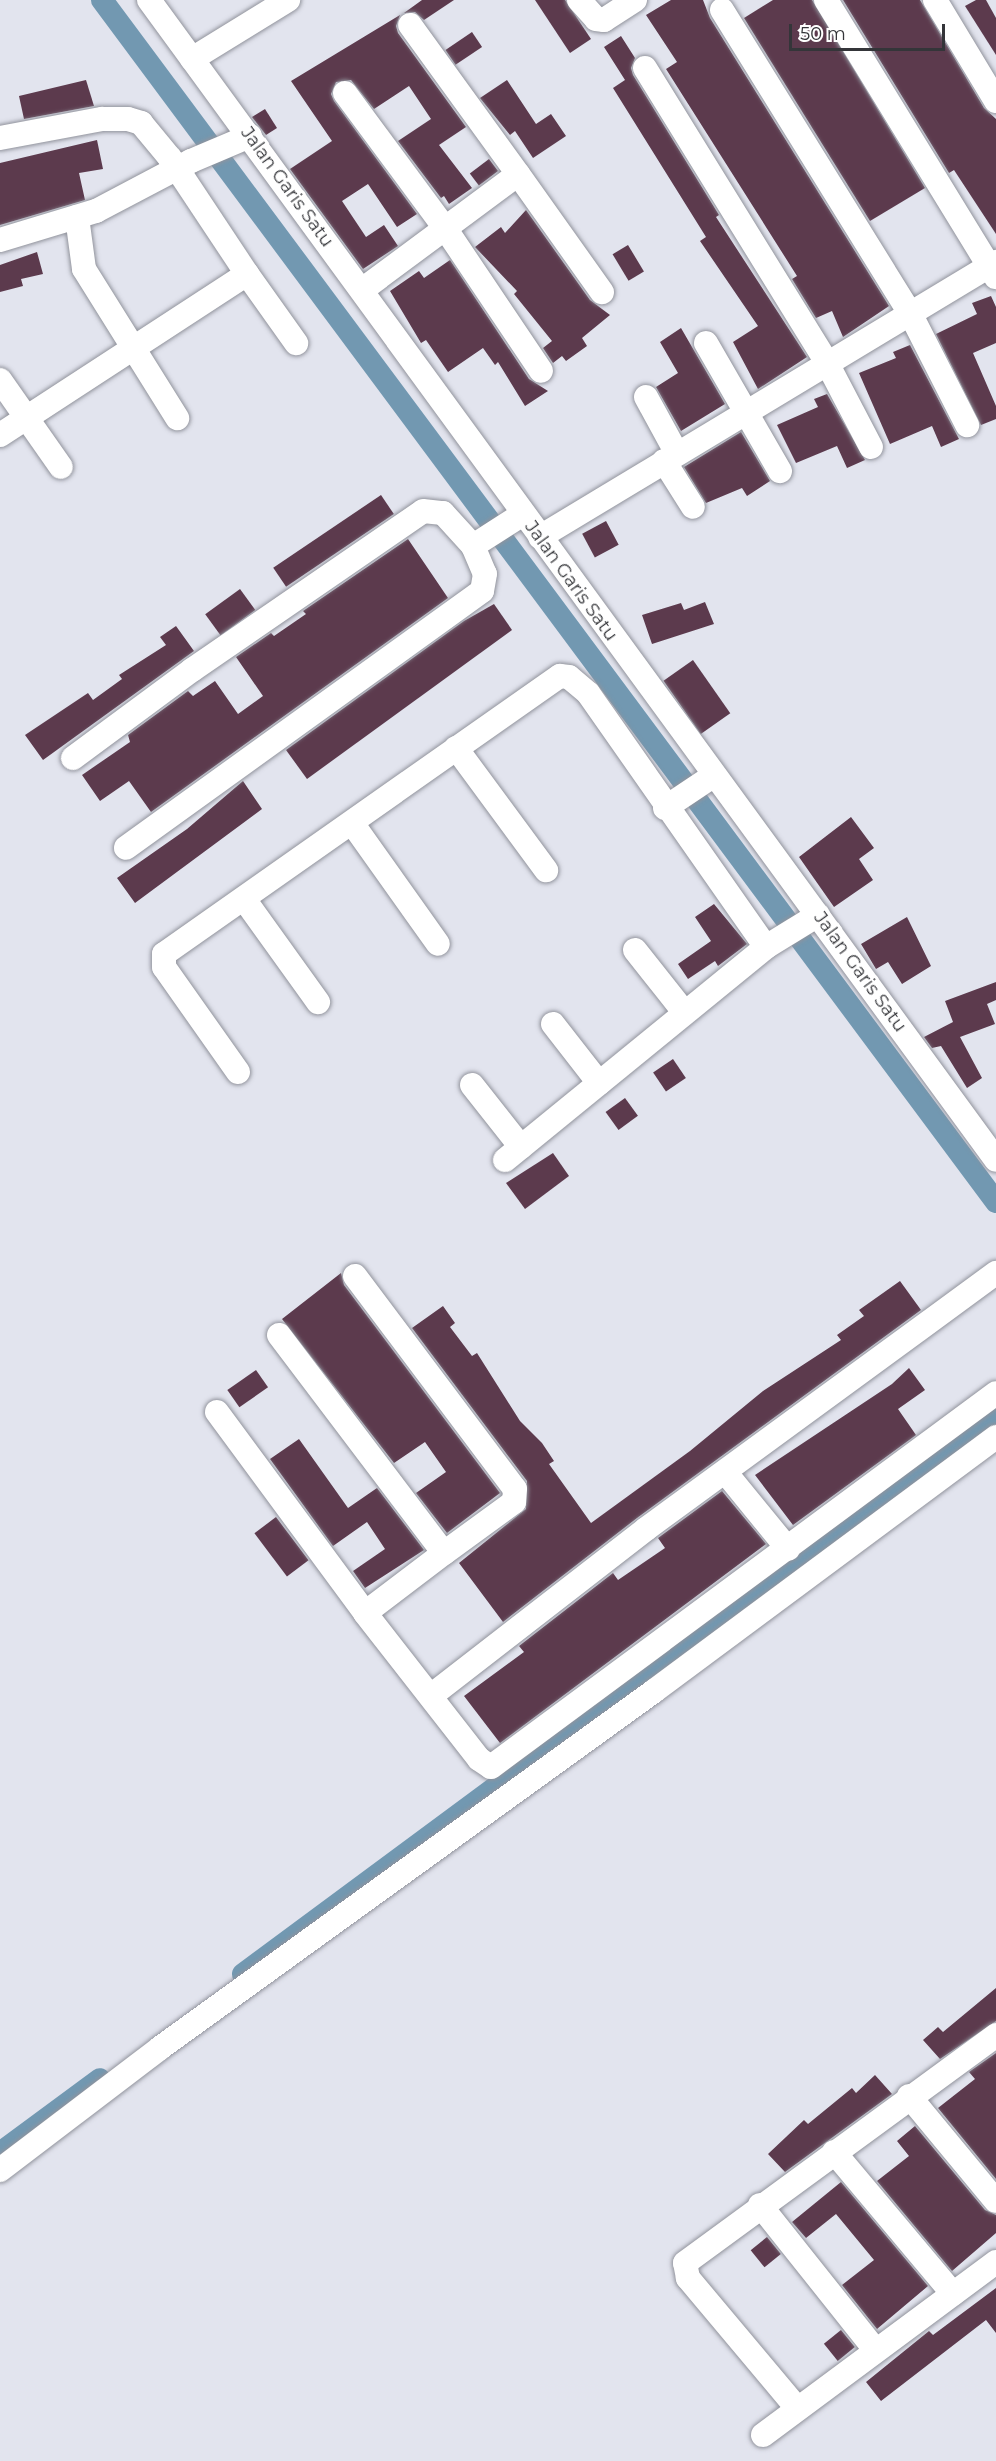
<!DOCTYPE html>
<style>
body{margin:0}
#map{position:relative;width:996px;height:2461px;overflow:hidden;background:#e2e4ee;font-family:Montserrat,sans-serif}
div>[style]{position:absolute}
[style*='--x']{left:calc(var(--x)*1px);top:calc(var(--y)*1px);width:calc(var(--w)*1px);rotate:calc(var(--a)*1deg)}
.canal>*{height:22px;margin:-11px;padding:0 11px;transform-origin:11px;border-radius:11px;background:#7298b1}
.building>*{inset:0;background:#5c3a4d;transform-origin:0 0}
.roads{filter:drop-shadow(0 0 2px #91939c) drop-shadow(0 0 2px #91939c)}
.minor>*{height:24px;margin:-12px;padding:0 12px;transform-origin:12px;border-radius:12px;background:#fff}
span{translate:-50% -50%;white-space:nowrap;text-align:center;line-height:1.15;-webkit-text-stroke:6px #fff;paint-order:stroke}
.street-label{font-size:18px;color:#343539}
.scale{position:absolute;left:789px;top:24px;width:156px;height:27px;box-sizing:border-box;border:3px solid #343539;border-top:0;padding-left:8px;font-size:18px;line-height:21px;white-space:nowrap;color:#343539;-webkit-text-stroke:4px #fff;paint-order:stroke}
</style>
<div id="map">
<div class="canal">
<i style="--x:102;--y:0;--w:1498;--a:53.36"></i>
<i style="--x:243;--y:1974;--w:937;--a:-36.49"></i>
<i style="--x:0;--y:2153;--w:124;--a:-36.5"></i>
</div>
<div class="building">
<i style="clip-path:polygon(422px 0,454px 0,424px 20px,415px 12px,404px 13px)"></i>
<i style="clip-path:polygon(535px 0,565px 0,591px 39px,570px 53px)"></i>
<i style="clip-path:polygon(671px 0,703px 0,710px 18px,889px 306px,843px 337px,832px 311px,816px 318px,792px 279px,797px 276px,666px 69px,677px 62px,646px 15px)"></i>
<i style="clip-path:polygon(773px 0,812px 0,925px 188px,870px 221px,744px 18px)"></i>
<i style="clip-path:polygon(843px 0,920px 0,984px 108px,996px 119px,996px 234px,954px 170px,949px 173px)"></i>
<i style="clip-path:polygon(976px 0,986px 0,996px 18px,996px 55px,965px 6px)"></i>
<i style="clip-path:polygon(400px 15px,396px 26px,398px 33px,466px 127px,439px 145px,472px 188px,449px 204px,444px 196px,441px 198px,398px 141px,431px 119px,409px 86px,374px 109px,351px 80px,336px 82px,331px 94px,334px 101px,417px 214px,397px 227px,368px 184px,342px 201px,366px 237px,384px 225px,398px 246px,363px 269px,290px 169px,332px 141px,291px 81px)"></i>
<i style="left:472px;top:32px;width:18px;height:32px;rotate:56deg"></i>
<i style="clip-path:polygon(621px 36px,635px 58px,631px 68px,633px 75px,719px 215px,716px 217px,807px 357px,758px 389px,733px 342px,758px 326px,700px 241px,706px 237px,613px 88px,625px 80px,604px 47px)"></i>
<i style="clip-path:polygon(86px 80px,94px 106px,24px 119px,19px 96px)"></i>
<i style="clip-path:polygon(507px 80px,536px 124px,551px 114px,566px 136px,533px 158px,515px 131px,510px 135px,480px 98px)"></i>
<i style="clip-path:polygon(265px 109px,277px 128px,266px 135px,252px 117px)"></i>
<i style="clip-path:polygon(97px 140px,103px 169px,79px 173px,85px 200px,0 225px,0 163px)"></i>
<i style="left:489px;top:159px;width:15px;height:24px;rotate:53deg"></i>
<i style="clip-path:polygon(526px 210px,590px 300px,610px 315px,582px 338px,587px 346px,566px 361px,562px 356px,553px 363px,543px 348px,552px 341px,514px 294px,517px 291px,475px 247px,501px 227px,505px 233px)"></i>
<i style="left:628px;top:245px;width:31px;height:18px;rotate:59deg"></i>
<i style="clip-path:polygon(37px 252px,43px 274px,21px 279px,23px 286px,0 292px,0 265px)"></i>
<i style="clip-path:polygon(450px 260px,529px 379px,548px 391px,525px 406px,498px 362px,495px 365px,483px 348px,448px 372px,426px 340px,421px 343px,390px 291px,419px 271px,424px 278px)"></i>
<i style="clip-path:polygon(991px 296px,996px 307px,996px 343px,973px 353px,996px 406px,996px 419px,981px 425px,936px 334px,977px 314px,972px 303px)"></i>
<i style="clip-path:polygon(681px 328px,725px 404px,681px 431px,656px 387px,678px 373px,660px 342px)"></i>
<i style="clip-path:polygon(910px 345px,959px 439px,941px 447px,932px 426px,890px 444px,859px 373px,896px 358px,893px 352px)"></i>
<i style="clip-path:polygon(827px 394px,865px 460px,847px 468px,837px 446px,796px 463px,777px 425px,818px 407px,814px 399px)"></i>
<i style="clip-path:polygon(741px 432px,770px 481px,747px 496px,742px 488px,706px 503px,684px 467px)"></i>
<i style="left:381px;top:495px;width:23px;height:130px;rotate:56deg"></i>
<i style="left:606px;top:521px;width:27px;height:27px;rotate:62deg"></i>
<i style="clip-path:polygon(408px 539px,448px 598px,151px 812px,129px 781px,100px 801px,82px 775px,130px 742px,128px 735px,188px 691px,193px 696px,215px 681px,238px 714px,263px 696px,236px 657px,271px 633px,274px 636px,306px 614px,303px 611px)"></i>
<i style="left:240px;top:589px;width:26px;height:43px;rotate:54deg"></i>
<i style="clip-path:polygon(705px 602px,714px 624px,652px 644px,642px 615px,681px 603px,684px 610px)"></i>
<i style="clip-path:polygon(494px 604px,512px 630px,307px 779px,286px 750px,464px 621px)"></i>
<i style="clip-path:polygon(176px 626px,194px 651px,43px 760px,25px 735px,88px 693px,93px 700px,122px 679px,119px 675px,166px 645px,160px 637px)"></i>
<i style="left:693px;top:660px;width:65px;height:36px;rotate:55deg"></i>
<i style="clip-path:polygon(243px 781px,262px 809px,135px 903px,117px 878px,187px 829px)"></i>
<i style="clip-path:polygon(851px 817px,874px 848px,859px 859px,873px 880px,834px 907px,799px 857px)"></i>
<i style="clip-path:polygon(714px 904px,747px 944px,718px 966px,715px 961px,688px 979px,678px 964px,711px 941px,695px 917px)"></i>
<i style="clip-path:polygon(907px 917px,931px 966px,902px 984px,888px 962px,876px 969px,861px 944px)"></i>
<i style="clip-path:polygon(996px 982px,996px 1000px,987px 1004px,995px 1024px,960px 1037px,982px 1078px,967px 1088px,941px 1046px,932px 1048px,924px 1037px,953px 1022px,945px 1001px)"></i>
<i style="left:673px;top:1059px;width:23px;height:24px;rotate:56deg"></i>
<i style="left:625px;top:1098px;width:22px;height:24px;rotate:54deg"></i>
<i style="clip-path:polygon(553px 1153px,569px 1176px,525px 1209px,506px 1183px)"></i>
<i style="clip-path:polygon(341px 1273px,344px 1285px,500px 1493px,447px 1533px,416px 1493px,446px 1472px,425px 1442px,394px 1463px,282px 1319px)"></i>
<i style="clip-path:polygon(900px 1281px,921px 1310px,637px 1518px,503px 1622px,459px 1563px,526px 1509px,527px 1481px,412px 1328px,443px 1306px,455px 1323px,450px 1327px,472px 1356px,477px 1353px,520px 1421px,542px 1443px,554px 1461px,549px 1464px,591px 1523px,690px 1451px,763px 1391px,841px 1340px,837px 1335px,864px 1316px,859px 1310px)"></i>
<i style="clip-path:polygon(909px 1368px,925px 1390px,898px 1409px,916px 1435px,793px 1525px,755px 1475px,892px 1384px)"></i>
<i style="left:256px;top:1370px;width:21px;height:35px;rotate:55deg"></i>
<i style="clip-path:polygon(299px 1439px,348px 1508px,377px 1488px,424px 1550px,365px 1588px,353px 1571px,385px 1549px,367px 1522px,333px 1546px,270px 1459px)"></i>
<i style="clip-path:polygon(722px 1491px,766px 1544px,500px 1743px,464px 1696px,524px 1652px,519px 1646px,613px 1573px,618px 1580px,665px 1548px,658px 1538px)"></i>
<i style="left:276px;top:1517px;width:54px;height:27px;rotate:53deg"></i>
<i style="clip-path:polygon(996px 1988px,996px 2021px,940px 2059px,923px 2040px,938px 2027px,943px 2032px)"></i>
<i style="clip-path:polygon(996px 2053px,996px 2179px,938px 2108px,975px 2079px,969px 2072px)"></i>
<i style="clip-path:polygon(875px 2075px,892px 2094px,785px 2172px,768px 2154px,804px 2120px,808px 2124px,852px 2088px,856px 2093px)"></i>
<i style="clip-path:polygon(915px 2126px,985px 2210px,996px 2215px,996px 2233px,952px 2271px,877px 2181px,909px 2156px,897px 2141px)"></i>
<i style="clip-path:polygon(841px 2182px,928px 2286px,877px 2329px,842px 2285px,874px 2260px,836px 2214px,806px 2238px,792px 2222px)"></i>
<i style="left:767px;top:2237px;width:22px;height:21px;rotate:51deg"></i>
<i style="clip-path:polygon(996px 2288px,996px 2333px,986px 2320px,881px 2401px,866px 2382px,929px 2331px,933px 2335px)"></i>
<i style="left:841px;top:2330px;width:22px;height:22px;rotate:51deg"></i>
</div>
<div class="roads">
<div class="minor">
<i style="--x:149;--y:0;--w:1436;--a:53.86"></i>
<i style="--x:579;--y:0;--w:25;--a:48"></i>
<i style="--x:596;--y:19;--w:8;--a:7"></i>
<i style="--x:604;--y:20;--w:37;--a:-33"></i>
<i style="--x:826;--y:0;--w:325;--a:58.5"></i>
<i style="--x:935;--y:0;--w:118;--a:58.9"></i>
<i style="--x:722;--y:10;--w:357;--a:58.2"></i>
<i style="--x:910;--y:313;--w:126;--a:63"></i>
<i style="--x:192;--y:59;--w:113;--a:-31.6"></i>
<i style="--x:645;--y:68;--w:344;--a:58.3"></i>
<i style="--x:826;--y:361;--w:97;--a:62.4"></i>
<i style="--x:345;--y:93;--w:168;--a:53.5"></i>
<i style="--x:445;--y:228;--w:172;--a:56.1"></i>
<i style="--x:0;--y:138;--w:104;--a:-10.6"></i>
<i style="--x:102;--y:119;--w:26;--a:0"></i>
<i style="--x:128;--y:119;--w:14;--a:17"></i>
<i style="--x:141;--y:123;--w:45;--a:50.4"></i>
<i style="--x:170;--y:158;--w:139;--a:56.4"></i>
<i style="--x:247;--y:274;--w:295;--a:146.9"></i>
<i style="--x:518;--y:174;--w:145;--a:54.6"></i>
<i style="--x:77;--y:217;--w:52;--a:82.3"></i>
<i style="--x:84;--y:269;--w:176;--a:58"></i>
<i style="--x:0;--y:240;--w:100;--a:-16.8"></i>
<i style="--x:96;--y:211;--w:107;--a:-27.8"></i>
<i style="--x:191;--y:161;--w:64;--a:-23"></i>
<i style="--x:247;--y:274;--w:85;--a:54.6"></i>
<i style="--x:362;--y:290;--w:194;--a:-36.6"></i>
<i style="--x:518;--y:174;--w:184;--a:-125.9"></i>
<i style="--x:706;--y:343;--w:148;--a:60"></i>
<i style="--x:0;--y:380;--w:106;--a:55"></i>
<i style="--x:646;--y:397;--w:63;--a:61.4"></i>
<i style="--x:664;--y:461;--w:54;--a:57.8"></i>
<i style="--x:540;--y:537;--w:533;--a:-31.09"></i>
<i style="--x:473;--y:546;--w:59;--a:-32.6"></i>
<i style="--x:456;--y:748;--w:152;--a:53.6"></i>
<i style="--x:73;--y:758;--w:148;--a:-36.5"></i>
<i style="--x:192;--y:670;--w:280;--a:-34.5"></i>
<i style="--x:423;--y:511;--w:20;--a:6"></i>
<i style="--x:443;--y:513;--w:45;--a:47.7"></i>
<i style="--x:473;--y:546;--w:30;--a:67"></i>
<i style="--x:485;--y:574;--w:17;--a:100"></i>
<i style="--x:482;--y:591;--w:439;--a:144.2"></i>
<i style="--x:665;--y:808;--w:58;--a:-33.7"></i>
<i style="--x:352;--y:823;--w:148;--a:54.6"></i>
<i style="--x:244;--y:899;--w:127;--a:54.3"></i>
<i style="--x:635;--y:950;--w:80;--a:51.6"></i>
<i style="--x:553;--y:1024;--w:75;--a:52.1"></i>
<i style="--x:238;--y:1072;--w:128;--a:-125.2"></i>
<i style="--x:164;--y:967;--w:13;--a:-90"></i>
<i style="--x:164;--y:954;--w:484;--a:-35.1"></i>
<i style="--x:560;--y:676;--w:9;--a:6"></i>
<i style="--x:569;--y:677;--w:25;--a:40"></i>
<i style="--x:588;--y:693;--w:310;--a:55"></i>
<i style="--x:472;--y:1085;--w:79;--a:51.7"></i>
<i style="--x:505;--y:1160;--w:337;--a:-39.2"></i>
<i style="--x:766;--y:947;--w:61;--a:-31.6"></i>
<i style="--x:355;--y:1276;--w:266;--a:53.1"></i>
<i style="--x:515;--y:1489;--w:13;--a:94"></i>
<i style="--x:514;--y:1502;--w:87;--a:143.9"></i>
<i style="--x:279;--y:1335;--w:273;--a:52.9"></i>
<i style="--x:444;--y:1553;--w:99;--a:142.8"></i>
<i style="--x:217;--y:1412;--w:250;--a:53.6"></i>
<i style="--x:365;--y:1613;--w:185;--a:52"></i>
<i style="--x:479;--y:1759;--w:14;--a:34"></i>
<i style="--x:491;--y:1767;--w:628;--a:-36.52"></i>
<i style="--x:726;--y:1473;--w:98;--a:50.8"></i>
<i style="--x:432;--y:1695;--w:271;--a:-37.8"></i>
<i style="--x:646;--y:1529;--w:434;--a:-36.2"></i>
<i style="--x:909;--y:2096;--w:136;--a:50.4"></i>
<i style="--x:834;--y:2152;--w:185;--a:50"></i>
<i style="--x:0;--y:2170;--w:201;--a:-37.3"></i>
<i style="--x:160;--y:2048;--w:609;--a:-35.85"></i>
<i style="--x:654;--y:1691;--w:426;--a:-36.6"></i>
<i style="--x:760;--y:2205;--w:186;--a:51.5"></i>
<i style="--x:797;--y:2408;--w:170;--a:-130"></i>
<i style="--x:688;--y:2278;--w:15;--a:-101"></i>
<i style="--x:685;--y:2263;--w:386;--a:-36.2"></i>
<i style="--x:763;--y:2435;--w:290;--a:-36.6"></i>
</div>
</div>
<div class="street-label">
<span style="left:287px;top:187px;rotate:54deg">Jalan Garis Satu</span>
<span style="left:571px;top:581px;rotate:54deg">Jalan Garis Satu</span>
<span style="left:860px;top:972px;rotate:54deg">Jalan Garis Satu</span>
</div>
<div class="scale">50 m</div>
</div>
